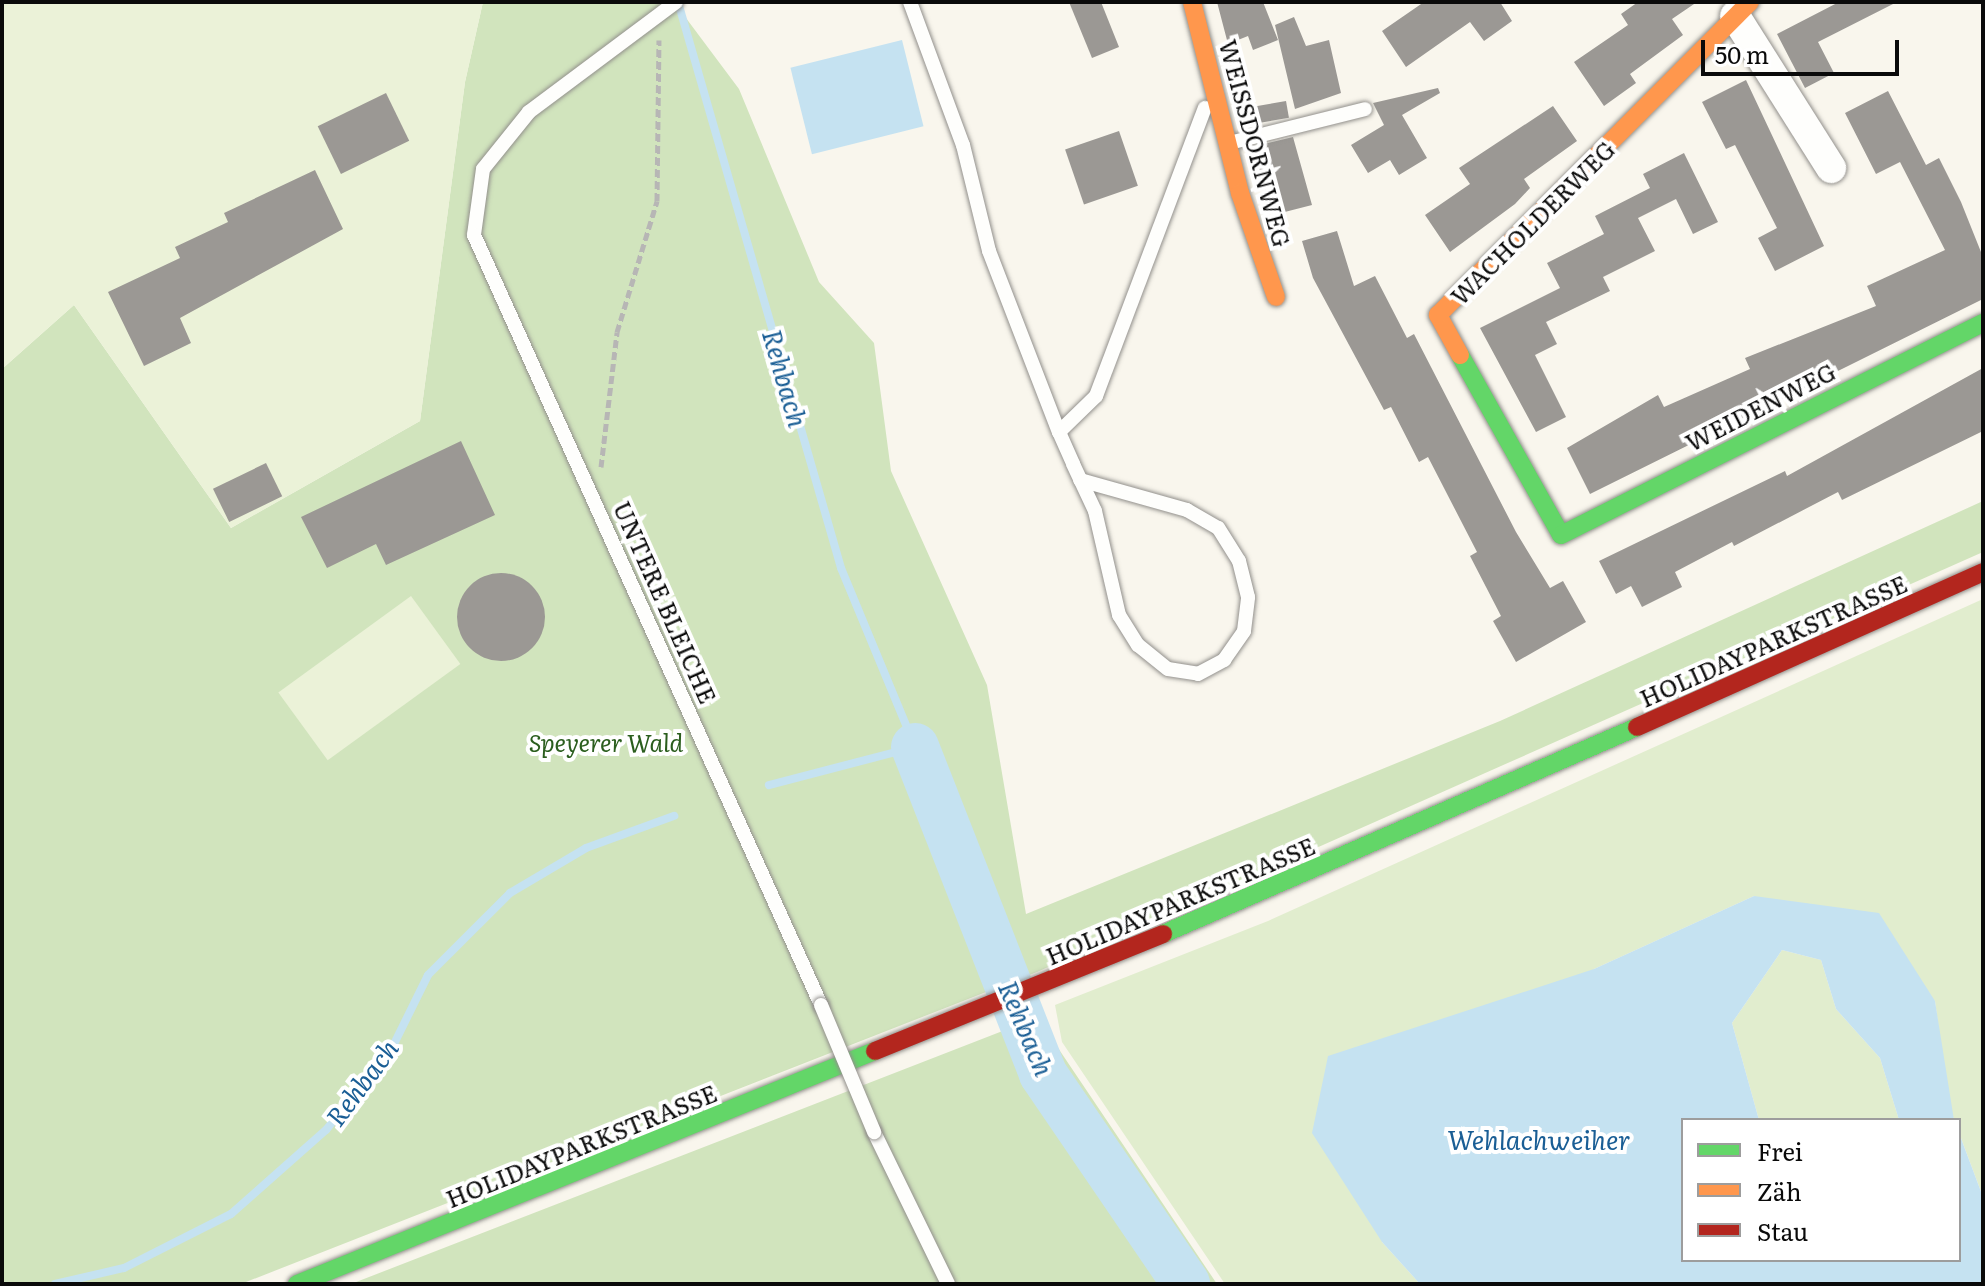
<!DOCTYPE html>
<meta charset="utf-8">
<style>
body{margin:0}
#map{position:relative;width:1985px;height:1286px;overflow:hidden;background:#f9f6ed;font-family:Literata,serif}
div>[style]{position:absolute}
[style*='--x']{left:calc(var(--x)*1px);top:calc(var(--y)*1px);width:calc(var(--w)*1px);rotate:calc(var(--a)*1deg)}
.green>*{inset:0;background:#e1edce}
.forest>*{inset:0;background:#d1e4bd}
.pitch>*{inset:0;background:#ebf2d8;transform-origin:0 0}
.water>*{inset:0;background:#c5e2f1;transform-origin:0 0}
.stream>*{height:8px;margin:-4px;padding:0 4px;transform-origin:4px;border-radius:4px;background:#c5e2f1}
.river>*{height:48px;margin:-24px;padding:0 24px;transform-origin:24px;border-radius:24px;background:#c5e2f1}
.building>*{inset:0;background:#9b9894;transform-origin:0 0}
.round{border-radius:50%}
.path>*{height:5px;margin-top:-2.5px;transform-origin:0;background:repeating-linear-gradient(90deg,#b7b6b5 0 8px,transparent 0 12px)}
.roads{filter:drop-shadow(0 0 2px #92908c) drop-shadow(0 0 2px #92908c)}
.lane>*{height:14px;margin:-7px;padding:0 7px;transform-origin:7px;border-radius:7px;background:#fefefc}
.street>*{height:30px;margin:-15px;padding:0 15px;transform-origin:15px;border-radius:15px;background:#fefefc}
.fast>*{height:18px;margin:-9px;padding:0 9px;transform-origin:9px;border-radius:9px;background:#63d668}
.slow>*{height:18px;margin:-9px;padding:0 9px;transform-origin:9px;border-radius:9px;background:#ff974d}
.jam>*{height:18px;margin:-9px;padding:0 9px;transform-origin:9px;border-radius:9px;background:#b3261e}
.bridges{filter:drop-shadow(0 0 2px #92908c) drop-shadow(0 0 2px #92908c)}
.lane-bridge>*{height:14px;margin:-7px;padding:0 7px;transform-origin:7px;border-radius:7px;background:#fefefc}
span{translate:-50% -50%;white-space:nowrap;text-align:center;line-height:1.15;-webkit-text-stroke:8px #fff;paint-order:stroke}
.street-label{font-size:24px;color:#0a0a0a}
.park-label{font-size:24px;color:#2b5e1e;font-style:italic}
.water-label{font-size:26px;color:#1a5e95;font-style:italic}
.frame{position:absolute;inset:0;border:4px solid #0a0a0a;pointer-events:none}
.legend{position:absolute;left:1681px;top:1118px;width:280px;height:144px;box-sizing:border-box;background:#fff;border:2px solid #9d9d9d;margin:0;padding:10px 14px;list-style:none;font-size:24px;color:#0a0a0a}
.legend li{display:flex;align-items:center;gap:16px;height:40px}
.legend b{width:40px;border:2px solid #9d9d9d}
.scale{position:absolute;left:1701px;top:40px;width:198px;height:36px;box-sizing:border-box;border:4px solid #0a0a0a;border-top:0;padding-left:10px;font-size:24px;line-height:28px;white-space:nowrap;color:#0a0a0a;-webkit-text-stroke:6px #fff;paint-order:stroke}
</style>
<div id="map">
<div class="green">
<i style="clip-path:polygon(1983px 599px,1983px 1197px,1949px 1106px,1935px 1001px,1754px 896px,1594px 969px,1382px 1242px,1420px 1284px,1225px 1284px,1062px 1042px,1055px 1005px,1268px 921px)"></i>
<i style="clip-path:polygon(1782px 950px,1821px 960px,1836px 1009px,1880px 1058px,1899px 1120px,1759px 1120px,1732px 1023px)"></i>
</div>
<div class="forest">
<i style="clip-path:polygon(483px 2px,674px 2px,739px 89px,819px 282px,874px 343px,891px 471px,987px 685px,1026px 914px,1500px 721px,1983px 501px,1983px 552px,1037px 972px,241px 1284px,2px 1284px,2px 369px,74px 305px,231px 528px,420px 421px,465px 82px)"></i>
<i style="clip-path:polygon(1044px 1015px,1058px 1048px,1217px 1284px,351px 1284px)"></i>
</div>
<div class="pitch">
<i style="clip-path:polygon(2px 2px,483px 2px,465px 82px,420px 421px,231px 528px,74px 305px,2px 369px)"></i>
<i style="left:411px;top:596px;width:84px;height:164px;rotate:54deg"></i>
</div>
<div class="water">
<i style="left:902px;top:40px;width:89px;height:115px;rotate:76deg"></i>
<i style="clip-path:polygon(1754px 896px,1879px 913px,1935px 1001px,1954px 1120px,1899px 1120px,1880px 1058px,1836px 1009px,1821px 960px,1782px 950px,1732px 1023px,1759px 1120px,1683px 1120px,1683px 1260px,1959px 1260px,1959px 1133px,1983px 1197px,1983px 1284px,1420px 1284px,1382px 1242px,1312px 1133px,1328px 1056px,1594px 969px)"></i>
</div>
<div class="stream">
<i style="--x:678;--y:2;--w:589;--a:73.93"></i>
<i style="--x:841;--y:568;--w:194;--a:67.5"></i>
<i style="--x:915;--y:747;--w:151;--a:165.4"></i>
<i style="--x:55;--y:1284;--w:71;--a:-13.1"></i>
<i style="--x:124;--y:1268;--w:120;--a:-26.8"></i>
<i style="--x:231;--y:1214;--w:127;--a:-41.5"></i>
<i style="--x:326;--y:1130;--w:105;--a:-51.2"></i>
<i style="--x:392;--y:1048;--w:81;--a:-63.7"></i>
<i style="--x:428;--y:975;--w:116;--a:-45"></i>
<i style="--x:510;--y:893;--w:88;--a:-30.6"></i>
<i style="--x:586;--y:848;--w:94;--a:-20"></i>
</div>
<div class="river">
<i style="--x:915;--y:747;--w:351;--a:68.6"></i>
<i style="--x:1043;--y:1074;--w:254;--a:55.7"></i>
</div>
<div class="building">
<i style="clip-path:polygon(1069px 2px,1101px 2px,1119px 47px,1092px 58px)"></i>
<i style="clip-path:polygon(1217px 2px,1263px 2px,1278px 40px,1253px 50px,1248px 36px,1228px 44px)"></i>
<i style="clip-path:polygon(1424px 2px,1500px 2px,1512px 21px,1484px 41px,1470px 22px,1406px 67px,1382px 31px)"></i>
<i style="clip-path:polygon(1638px 2px,1697px 2px,1672px 19px,1683px 35px,1630px 74px,1636px 83px,1604px 106px,1574px 62px,1628px 25px,1621px 14px)"></i>
<i style="clip-path:polygon(1839px 2px,1897px 2px,1818px 42px,1834px 73px,1805px 88px,1777px 34px)"></i>
<i style="clip-path:polygon(1294px 17px,1306px 46px,1329px 40px,1341px 93px,1295px 109px,1275px 25px)"></i>
<i style="clip-path:polygon(1746px 80px,1824px 246px,1775px 271px,1758px 238px,1777px 228px,1735px 145px,1726px 149px,1702px 102px)"></i>
<i style="clip-path:polygon(1438px 88px,1440px 93px,1402px 115px,1427px 158px,1399px 175px,1390px 160px,1368px 173px,1351px 145px,1384px 125px,1373px 103px)"></i>
<i style="clip-path:polygon(1888px 91px,1926px 165px,1939px 158px,1961px 202px,1983px 257px,1983px 299px,1590px 494px,1567px 448px,1658px 395px,1664px 407px,1750px 369px,1745px 358px,1876px 306px,1867px 286px,1945px 250px,1900px 162px,1876px 174px,1845px 113px)"></i>
<i style="left:386px;top:93px;width:53px;height:76px;rotate:64deg"></i>
<i style="left:1286px;top:101px;width:17px;height:35px;rotate:80deg"></i>
<i style="clip-path:polygon(1553px 106px,1577px 141px,1524px 179px,1530px 188px,1515px 204px,1450px 252px,1425px 215px,1470px 184px,1459px 168px)"></i>
<i style="left:1119px;top:131px;width:58px;height:57px;rotate:71deg"></i>
<i style="clip-path:polygon(1293px 137px,1312px 205px,1273px 215px,1257px 163px,1264px 161px,1260px 145px)"></i>
<i style="clip-path:polygon(1684px 153px,1718px 222px,1693px 234px,1676px 199px,1638px 218px,1655px 251px,1603px 277px,1610px 291px,1546px 322px,1557px 344px,1535px 355px,1566px 417px,1536px 432px,1480px 328px,1560px 288px,1547px 263px,1604px 234px,1595px 216px,1650px 188px,1643px 174px)"></i>
<i style="clip-path:polygon(315px 170px,343px 229px,180px 318px,191px 343px,144px 366px,108px 292px,180px 258px,175px 247px,228px 222px,224px 213px)"></i>
<i style="clip-path:polygon(1337px 231px,1354px 286px,1375px 276px,1407px 338px,1414px 334px,1516px 532px,1550px 588px,1563px 581px,1586px 622px,1516px 662px,1493px 621px,1501px 616px,1470px 556px,1477px 552px,1428px 457px,1419px 462px,1391px 407px,1384px 410px,1313px 278px,1302px 241px)"></i>
<i style="clip-path:polygon(1983px 368px,1983px 431px,1842px 500px,1838px 492px,1734px 546px,1732px 542px,1675px 572px,1682px 587px,1642px 607px,1631px 586px,1616px 594px,1599px 561px,1785px 471px,1787px 476px)"></i>
<i style="clip-path:polygon(461px 441px,495px 515px,386px 565px,376px 544px,327px 568px,301px 517px)"></i>
<i style="left:266px;top:463px;width:37px;height:59px;rotate:64deg"></i>
<i class="round" style="left:457px;top:573px;width:88px;height:88px"></i>
</div>
<div class="path">
<i style="--x:601;--y:467;--w:136;--a:-83.2"></i>
<i style="--x:617;--y:332;--w:137;--a:-73"></i>
<i style="--x:657;--y:201;--w:161;--a:-89.3"></i>
</div>
<div class="roads">
<div class="lane">
<i style="--x:676;--y:2;--w:184;--a:143.2"></i>
<i style="--x:529;--y:112;--w:73;--a:128.9"></i>
<i style="--x:483;--y:169;--w:67;--a:97.8"></i>
<i style="--x:474;--y:235;--w:845;--a:65.74"></i>
<i style="--x:910;--y:2;--w:153;--a:69.7"></i>
<i style="--x:963;--y:145;--w:109;--a:76.2"></i>
<i style="--x:989;--y:251;--w:194;--a:68.9"></i>
<i style="--x:1059;--y:432;--w:35;--a:66"></i>
<i style="--x:1073;--y:464;--w:52;--a:64.9"></i>
<i style="--x:1095;--y:511;--w:107;--a:77"></i>
<i style="--x:1119;--y:615;--w:36;--a:58"></i>
<i style="--x:1138;--y:645;--w:38;--a:39"></i>
<i style="--x:1168;--y:669;--w:30;--a:9"></i>
<i style="--x:1198;--y:674;--w:30;--a:-28"></i>
<i style="--x:1224;--y:660;--w:35;--a:-55"></i>
<i style="--x:1244;--y:631;--w:34;--a:-83"></i>
<i style="--x:1248;--y:597;--w:37;--a:-104"></i>
<i style="--x:1239;--y:561;--w:39;--a:-122"></i>
<i style="--x:1218;--y:528;--w:36;--a:-150"></i>
<i style="--x:1187;--y:510;--w:111;--a:-164.3"></i>
<i style="--x:1229;--y:143;--w:140;--a:-14"></i>
<i style="--x:1059;--y:432;--w:52;--a:-44.2"></i>
<i style="--x:1096;--y:396;--w:308;--a:-69.3"></i>
<i style="--x:874;--y:1132;--w:169;--a:64"></i>
</div>
<div class="street">
<i style="--x:1735;--y:16;--w:180;--a:57.7"></i>
</div>
<div class="fast">
<i style="--x:1460;--y:355;--w:206;--a:60.7"></i>
<i style="--x:1561;--y:535;--w:472;--a:-26.7"></i>
<i style="--x:1163;--y:934;--w:517;--a:-23.59"></i>
<i style="--x:297;--y:1284;--w:623;--a:-21.96"></i>
</div>
<div class="slow">
<i style="--x:1192;--y:2;--w:197;--a:75.9"></i>
<i style="--x:1240;--y:193;--w:110;--a:70.9"></i>
<i style="--x:1460;--y:355;--w:46;--a:-118.8"></i>
<i style="--x:1438;--y:315;--w:442;--a:-45.1"></i>
</div>
<div class="jam">
<i style="--x:1637;--y:727;--w:379;--a:-24.1"></i>
<i style="--x:875;--y:1051;--w:311;--a:-22.1"></i>
</div>
</div>
<div class="bridges">
<div class="lane-bridge">
<i style="--x:821;--y:1005;--w:138;--a:67.3"></i>
</div>
</div>
<div class="street-label">
<span style="left:1256px;top:143px;rotate:75deg">WEISSDORNWEG</span>
<span style="left:1532px;top:222px;rotate:-45deg">WACHOLDERWEG</span>
<span style="left:1760px;top:406px;rotate:-27deg">WEIDENWEG</span>
<span style="left:666px;top:602px;rotate:66deg">UNTERE BLEICHE</span>
<span style="left:1773px;top:640px;rotate:-24deg">HOLIDAYPARKSTRASSE</span>
<span style="left:1180px;top:900px;rotate:-23deg">HOLIDAYPARKSTRASSE</span>
<span style="left:581px;top:1145px;rotate:-22deg">HOLIDAYPARKSTRASSE</span>
</div>
<div class="park-label">
<span style="left:606px;top:742px">Speyerer Wald</span>
</div>
<div class="water-label">
<span style="left:786px;top:378px;rotate:74deg">Rehbach</span>
<span style="left:1027px;top:1028px;rotate:67deg">Rehbach</span>
<span style="left:361px;top:1082px;rotate:-53deg">Rehbach</span>
<span style="left:1539px;top:1139px">Wehlachweiher</span>
</div>
<div class="frame"></div>
<ul class="legend">
<li><b style="height:10px;background:#63d668"></b>Frei</li>
<li><b style="height:10px;background:#ff974d"></b>Zäh</li>
<li><b style="height:10px;background:#b3261e"></b>Stau</li>
</ul>
<div class="scale">50 m</div>
</div>
